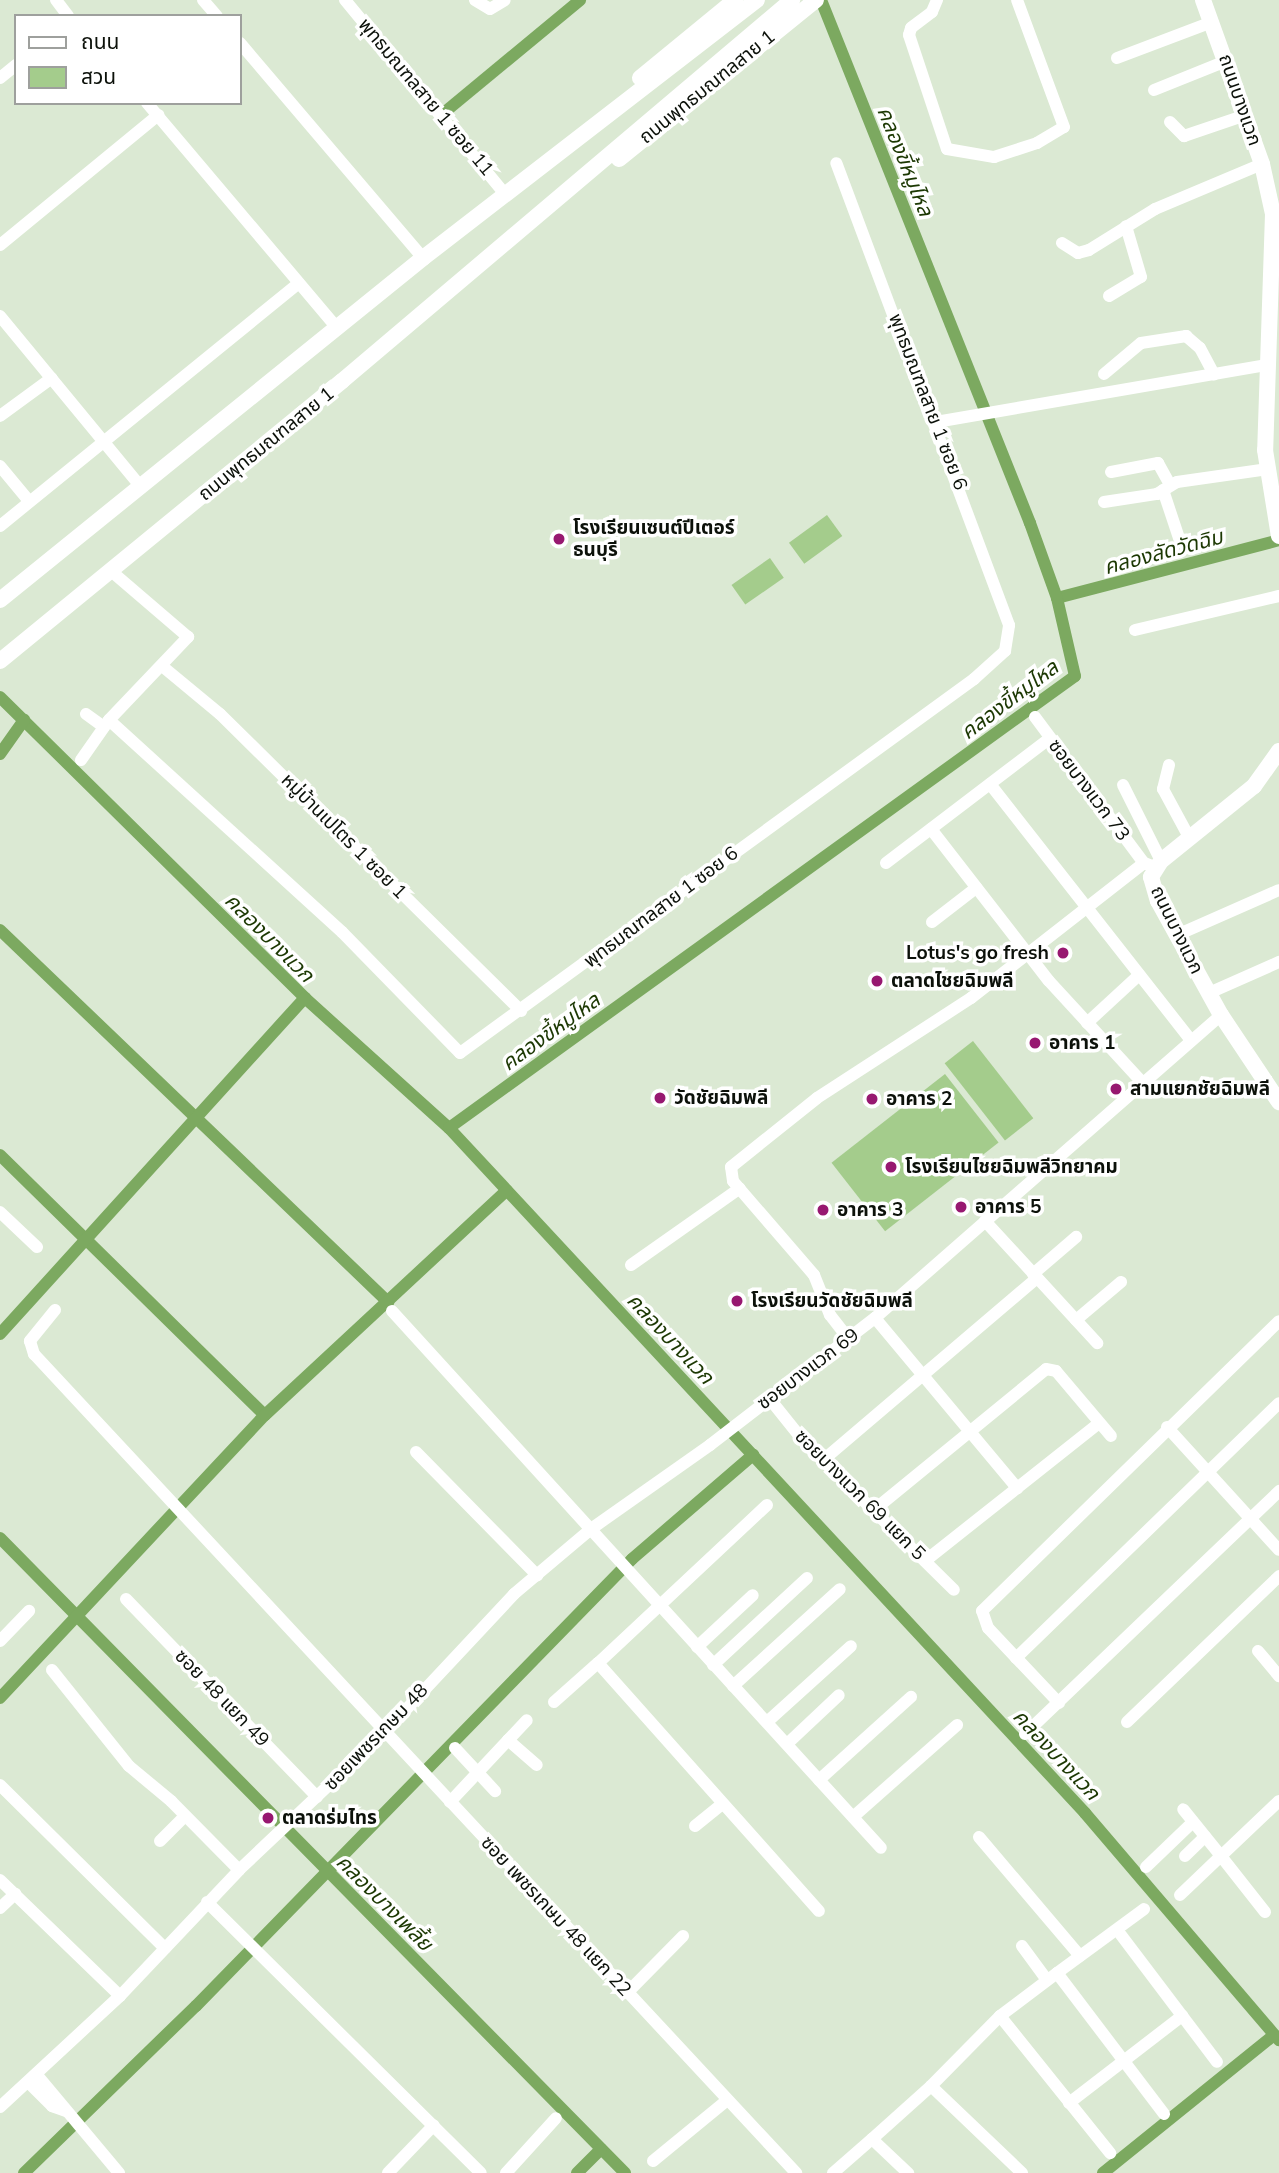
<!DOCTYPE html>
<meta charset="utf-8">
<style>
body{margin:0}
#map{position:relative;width:1279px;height:2173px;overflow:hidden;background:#dbe9d3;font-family:Mulish,"Noto Sans Thai",sans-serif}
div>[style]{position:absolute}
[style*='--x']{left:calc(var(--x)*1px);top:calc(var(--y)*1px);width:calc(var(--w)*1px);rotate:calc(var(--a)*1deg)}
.green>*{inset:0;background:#a4cc8c;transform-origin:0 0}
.canal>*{height:12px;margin:-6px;padding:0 6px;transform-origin:6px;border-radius:6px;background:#7ca960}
.minor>*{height:12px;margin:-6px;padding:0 6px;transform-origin:6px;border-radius:6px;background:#fff}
.major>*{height:16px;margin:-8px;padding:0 8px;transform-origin:8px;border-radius:8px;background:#fff}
.dots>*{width:19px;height:19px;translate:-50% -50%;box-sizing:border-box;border:4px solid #fff;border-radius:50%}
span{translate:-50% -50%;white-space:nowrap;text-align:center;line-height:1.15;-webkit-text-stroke:7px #fff;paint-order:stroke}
.street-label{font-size:19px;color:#0c110a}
.poi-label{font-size:19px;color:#0c110a;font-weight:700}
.left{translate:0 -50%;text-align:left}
.right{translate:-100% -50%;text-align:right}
.water-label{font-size:21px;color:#1c3803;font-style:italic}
.legend{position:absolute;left:14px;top:14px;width:228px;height:91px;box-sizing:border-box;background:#fff;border:2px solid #9ea09d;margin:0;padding:9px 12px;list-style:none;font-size:21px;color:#0c110a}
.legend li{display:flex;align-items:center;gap:14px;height:35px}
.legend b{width:35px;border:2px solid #9ea09d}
</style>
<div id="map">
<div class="green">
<i style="left:827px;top:515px;width:26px;height:47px;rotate:54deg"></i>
<i style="left:770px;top:558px;width:24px;height:47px;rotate:55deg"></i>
<i style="left:973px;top:1041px;width:98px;height:36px;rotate:52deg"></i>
<i style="left:945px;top:1074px;width:87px;height:144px;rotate:52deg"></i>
</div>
<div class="canal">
<i style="--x:446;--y:111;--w:174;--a:-39.6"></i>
<i style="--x:1057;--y:598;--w:229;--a:-14.6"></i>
<i style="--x:0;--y:697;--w:429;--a:44.6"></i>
<i style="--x:305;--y:998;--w:194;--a:42.1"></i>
<i style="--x:449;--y:1128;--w:935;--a:47.12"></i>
<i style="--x:1085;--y:1813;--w:299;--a:49.5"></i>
<i style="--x:0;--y:754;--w:42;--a:-54.8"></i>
<i style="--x:0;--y:930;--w:538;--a:43.79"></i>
<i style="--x:449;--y:1128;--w:772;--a:-35.83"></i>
<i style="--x:1075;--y:676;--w:80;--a:-103"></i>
<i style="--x:1057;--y:598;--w:80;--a:-109.8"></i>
<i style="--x:1030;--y:523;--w:563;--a:-111.78"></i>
<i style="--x:0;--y:1155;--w:371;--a:44.5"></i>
<i style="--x:0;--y:1334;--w:454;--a:-47.8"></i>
<i style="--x:0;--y:1538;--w:891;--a:45.45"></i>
<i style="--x:0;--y:1698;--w:388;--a:-46.9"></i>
<i style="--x:265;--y:1415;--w:330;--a:-42.9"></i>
<i style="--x:24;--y:2173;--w:240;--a:-44.2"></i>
<i style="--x:196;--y:2006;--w:624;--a:-45.71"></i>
<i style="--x:632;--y:1559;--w:160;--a:-40.7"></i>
<i style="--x:577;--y:2173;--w:34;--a:-45"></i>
<i style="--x:1103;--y:2173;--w:220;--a:-38.9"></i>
</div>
<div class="minor">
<i style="--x:56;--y:0;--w:20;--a:53"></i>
<i style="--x:203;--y:0;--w:21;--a:49"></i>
<i style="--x:345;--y:0;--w:253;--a:50.5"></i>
<i style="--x:475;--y:0;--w:17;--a:31"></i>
<i style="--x:490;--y:9;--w:17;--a:-31"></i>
<i style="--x:937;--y:0;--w:13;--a:113"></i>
<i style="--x:932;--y:12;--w:26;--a:143"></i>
<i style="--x:911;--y:28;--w:7;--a:106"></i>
<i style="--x:909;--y:35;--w:120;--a:71.6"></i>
<i style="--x:947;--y:149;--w:48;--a:9.7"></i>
<i style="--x:994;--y:157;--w:45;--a:-18"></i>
<i style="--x:1037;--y:143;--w:31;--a:-31"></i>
<i style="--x:1064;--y:127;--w:135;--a:-110.3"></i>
<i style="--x:240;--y:43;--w:282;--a:49.6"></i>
<i style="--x:1117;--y:58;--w:102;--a:-20.8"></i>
<i style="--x:0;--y:78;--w:21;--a:-39"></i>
<i style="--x:1154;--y:90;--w:78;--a:-21.9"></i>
<i style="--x:147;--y:103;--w:293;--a:49.8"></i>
<i style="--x:1170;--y:122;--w:20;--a:45"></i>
<i style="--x:1184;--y:136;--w:65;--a:-18.7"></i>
<i style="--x:1062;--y:243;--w:19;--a:32"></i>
<i style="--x:1078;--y:253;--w:11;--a:-15"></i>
<i style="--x:1089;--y:250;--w:78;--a:-31.8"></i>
<i style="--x:1155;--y:209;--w:116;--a:-22.8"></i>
<i style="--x:0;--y:245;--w:205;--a:-39.4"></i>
<i style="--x:1109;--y:296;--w:37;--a:-31"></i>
<i style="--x:1141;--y:277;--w:53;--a:-106.4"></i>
<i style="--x:0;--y:316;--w:222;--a:50.5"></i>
<i style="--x:1104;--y:374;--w:48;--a:-40"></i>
<i style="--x:1141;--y:343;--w:46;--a:-8.8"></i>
<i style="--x:1186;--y:336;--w:18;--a:41"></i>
<i style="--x:1200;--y:348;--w:30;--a:62"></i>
<i style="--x:0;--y:416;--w:64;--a:-36.2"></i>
<i style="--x:936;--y:422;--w:336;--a:-9.8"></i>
<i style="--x:0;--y:466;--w:45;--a:50.4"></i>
<i style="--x:1111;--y:472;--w:48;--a:-10.8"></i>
<i style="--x:1158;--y:463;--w:25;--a:61"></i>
<i style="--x:1163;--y:490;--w:51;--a:71.6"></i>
<i style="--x:1104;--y:502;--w:54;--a:-8.6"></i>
<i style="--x:1157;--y:494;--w:23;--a:-31"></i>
<i style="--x:1177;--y:482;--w:92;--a:-8.1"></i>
<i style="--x:0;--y:526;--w:385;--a:-39.1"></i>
<i style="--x:1135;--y:630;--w:148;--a:-13.3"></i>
<i style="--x:162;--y:666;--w:75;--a:39.6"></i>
<i style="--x:220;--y:714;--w:423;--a:44.6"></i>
<i style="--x:86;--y:714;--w:22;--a:36"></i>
<i style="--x:1035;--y:717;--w:182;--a:53.3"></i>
<i style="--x:109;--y:720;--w:315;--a:42.3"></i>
<i style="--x:342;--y:932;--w:169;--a:45.7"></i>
<i style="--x:460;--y:1053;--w:636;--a:-36.04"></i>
<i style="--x:974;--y:679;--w:42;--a:-42.1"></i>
<i style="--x:1005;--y:651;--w:26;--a:-81"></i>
<i style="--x:1009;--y:625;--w:493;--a:-110.5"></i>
<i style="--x:81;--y:760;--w:49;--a:-55"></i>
<i style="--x:109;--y:720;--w:115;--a:-46.4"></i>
<i style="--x:188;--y:637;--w:101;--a:-139.4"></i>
<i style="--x:1169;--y:765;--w:25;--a:104"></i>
<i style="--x:1163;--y:789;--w:57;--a:61.6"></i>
<i style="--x:990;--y:784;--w:325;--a:51.9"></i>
<i style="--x:1123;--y:785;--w:85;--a:63.4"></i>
<i style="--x:931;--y:829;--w:192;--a:52.2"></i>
<i style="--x:1049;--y:981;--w:137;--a:47.4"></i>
<i style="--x:886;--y:863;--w:206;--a:-37.3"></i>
<i style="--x:932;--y:922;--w:56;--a:-37.7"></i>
<i style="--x:1177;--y:935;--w:111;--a:-23.8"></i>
<i style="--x:1209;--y:993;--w:77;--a:-23.9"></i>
<i style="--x:1087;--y:1023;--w:71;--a:-42.7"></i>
<i style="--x:0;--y:1212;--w:51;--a:43.4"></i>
<i style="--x:985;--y:1221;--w:166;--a:47.4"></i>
<i style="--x:631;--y:1265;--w:133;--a:-35.2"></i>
<i style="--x:1033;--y:1274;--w:57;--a:-40.7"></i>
<i style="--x:55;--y:1310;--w:40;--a:129"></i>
<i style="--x:30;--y:1341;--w:14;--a:73"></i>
<i style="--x:34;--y:1354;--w:1119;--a:47.06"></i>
<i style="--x:392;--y:1311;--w:726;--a:47.68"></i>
<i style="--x:875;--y:1318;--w:222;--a:50.1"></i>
<i style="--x:1076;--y:1320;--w:59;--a:-40.2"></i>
<i style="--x:848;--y:1338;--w:29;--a:-128"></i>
<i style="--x:830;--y:1315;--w:43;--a:-111.8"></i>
<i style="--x:814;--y:1275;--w:124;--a:-130.8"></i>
<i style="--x:733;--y:1181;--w:14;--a:-98"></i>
<i style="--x:731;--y:1167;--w:110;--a:-38.7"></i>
<i style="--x:817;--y:1098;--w:184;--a:-33"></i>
<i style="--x:971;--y:998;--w:219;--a:-38"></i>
<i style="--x:1144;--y:863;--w:12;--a:20"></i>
<i style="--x:769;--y:1398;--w:58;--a:51.3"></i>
<i style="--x:805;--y:1443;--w:209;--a:44.6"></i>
<i style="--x:1167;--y:1427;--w:166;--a:47.7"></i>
<i style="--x:416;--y:1452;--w:173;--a:45.5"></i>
<i style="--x:822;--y:1461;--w:282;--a:-40.4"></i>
<i style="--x:767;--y:1505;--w:231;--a:136.9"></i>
<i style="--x:598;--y:1663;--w:332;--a:48.3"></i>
<i style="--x:874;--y:1510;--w:222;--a:-39.3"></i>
<i style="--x:1046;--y:1369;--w:10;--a:11"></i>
<i style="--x:1056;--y:1371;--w:85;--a:49.8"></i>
<i style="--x:925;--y:1561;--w:222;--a:-38.4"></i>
<i style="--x:126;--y:1599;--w:275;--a:46"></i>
<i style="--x:0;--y:1641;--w:42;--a:-46"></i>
<i style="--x:697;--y:1647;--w:76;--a:-42.9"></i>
<i style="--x:1258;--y:1651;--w:33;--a:50"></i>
<i style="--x:1016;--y:1658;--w:366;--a:-44.1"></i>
<i style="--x:713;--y:1665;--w:128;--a:-42.8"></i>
<i style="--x:52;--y:1670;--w:123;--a:51.3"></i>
<i style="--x:129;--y:1766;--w:55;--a:39.8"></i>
<i style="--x:171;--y:1801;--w:97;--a:45.4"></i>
<i style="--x:733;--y:1686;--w:144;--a:-42.2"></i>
<i style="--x:554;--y:1702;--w:59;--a:-41.6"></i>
<i style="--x:1059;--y:1703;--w:103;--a:-133.4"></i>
<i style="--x:988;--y:1628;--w:18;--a:-109"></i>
<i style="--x:982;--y:1611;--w:415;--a:-44.3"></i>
<i style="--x:767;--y:1722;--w:113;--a:-42.1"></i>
<i style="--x:1127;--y:1722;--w:211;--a:-43.8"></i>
<i style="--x:1025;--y:1734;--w:352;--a:-43.7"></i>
<i style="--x:508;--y:1740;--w:38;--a:41"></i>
<i style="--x:787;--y:1744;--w:71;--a:-43.3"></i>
<i style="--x:455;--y:1748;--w:59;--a:47.1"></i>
<i style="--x:819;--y:1780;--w:124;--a:-42.1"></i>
<i style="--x:0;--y:1785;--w:232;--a:44.7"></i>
<i style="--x:450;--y:1802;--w:112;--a:-46.8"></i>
<i style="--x:853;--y:1817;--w:139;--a:-41.5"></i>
<i style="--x:695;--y:1826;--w:35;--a:-39"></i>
<i style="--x:979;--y:1837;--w:156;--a:49.7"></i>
<i style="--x:160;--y:1841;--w:35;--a:-45"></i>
<i style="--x:1185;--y:1856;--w:28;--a:-44"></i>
<i style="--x:1146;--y:1867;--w:65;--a:-43.8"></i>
<i style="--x:0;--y:1880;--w:167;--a:44"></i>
<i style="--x:1180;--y:1895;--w:57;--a:-43.6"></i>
<i style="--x:1221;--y:1856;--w:60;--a:-129"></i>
<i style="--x:207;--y:1902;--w:385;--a:44.7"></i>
<i style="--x:0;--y:1908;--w:21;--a:-43"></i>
<i style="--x:1265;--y:1912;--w:71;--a:-128.2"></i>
<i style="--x:1221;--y:1856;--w:80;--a:-43.5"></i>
<i style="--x:1121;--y:1935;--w:159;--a:52.9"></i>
<i style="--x:1022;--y:1946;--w:42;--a:53.7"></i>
<i style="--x:1057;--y:1973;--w:108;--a:-36.3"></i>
<i style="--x:627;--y:1993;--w:80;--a:-45.5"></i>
<i style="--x:1000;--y:2016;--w:71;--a:-37"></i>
<i style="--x:1057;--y:1973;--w:177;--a:52.8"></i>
<i style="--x:37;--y:2075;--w:128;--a:50.1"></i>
<i style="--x:29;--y:2083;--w:33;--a:45"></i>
<i style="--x:52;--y:2106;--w:15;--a:20"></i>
<i style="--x:931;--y:2086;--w:98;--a:-45.4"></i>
<i style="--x:1000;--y:2016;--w:176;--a:51.2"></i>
<i style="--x:1069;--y:2103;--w:143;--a:-37.6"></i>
<i style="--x:0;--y:2107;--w:163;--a:-42.8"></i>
<i style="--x:120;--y:1996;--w:173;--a:-46.6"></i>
<i style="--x:239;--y:1870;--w:201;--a:-43.4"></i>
<i style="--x:385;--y:1732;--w:189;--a:-46.9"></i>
<i style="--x:514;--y:1594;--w:101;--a:-40.2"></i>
<i style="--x:591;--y:1529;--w:146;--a:-35.2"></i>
<i style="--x:710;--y:1445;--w:208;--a:-37.6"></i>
<i style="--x:875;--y:1318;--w:460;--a:-41.2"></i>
<i style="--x:872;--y:2139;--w:79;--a:-41.9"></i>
<i style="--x:931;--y:2086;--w:126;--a:43.7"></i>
<i style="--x:653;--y:2161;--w:94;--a:-39.4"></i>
<i style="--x:388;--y:2173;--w:66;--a:-46.2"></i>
<i style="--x:506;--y:2173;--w:74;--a:-47.7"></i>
<i style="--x:833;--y:2173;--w:52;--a:-41.1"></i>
<i style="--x:872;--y:2139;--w:50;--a:43.4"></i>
</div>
<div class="major">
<i style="--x:1203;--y:0;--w:174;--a:70.2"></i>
<i style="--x:1262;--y:164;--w:51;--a:77.6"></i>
<i style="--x:1273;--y:214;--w:236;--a:91.9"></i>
<i style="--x:1265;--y:450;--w:87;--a:80.8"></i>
<i style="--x:640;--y:78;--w:123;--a:-39.4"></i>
<i style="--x:619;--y:159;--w:253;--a:-38.9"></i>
<i style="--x:0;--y:600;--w:544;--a:-38.96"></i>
<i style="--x:423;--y:258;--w:422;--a:-37.7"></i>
<i style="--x:0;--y:661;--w:442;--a:-39.3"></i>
<i style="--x:342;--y:381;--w:590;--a:-40.25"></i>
<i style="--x:1279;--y:751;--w:43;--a:125.5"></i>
<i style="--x:1254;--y:786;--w:119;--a:141.1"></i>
<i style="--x:1161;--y:861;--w:19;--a:122"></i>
<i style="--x:1151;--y:877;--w:25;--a:74"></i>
<i style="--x:1158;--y:901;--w:130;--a:61.1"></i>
<i style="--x:1221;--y:1015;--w:105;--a:56.3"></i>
</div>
<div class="dots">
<i style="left:559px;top:539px;background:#971870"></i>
<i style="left:1063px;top:953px;background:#971870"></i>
<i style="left:877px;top:981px;background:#971870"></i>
<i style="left:1035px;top:1043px;background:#971870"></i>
<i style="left:1116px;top:1089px;background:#971870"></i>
<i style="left:660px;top:1098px;background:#971870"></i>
<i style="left:872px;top:1099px;background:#971870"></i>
<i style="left:891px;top:1167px;background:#971870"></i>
<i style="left:961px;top:1207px;background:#971870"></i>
<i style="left:823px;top:1210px;background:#971870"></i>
<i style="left:737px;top:1301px;background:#971870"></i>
<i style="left:268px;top:1818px;background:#971870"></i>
</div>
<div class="street-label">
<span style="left:707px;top:87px;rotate:-39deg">ถนนพุทธมณฑลสาย 1</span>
<span style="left:426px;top:97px;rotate:50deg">พุทธมณฑลสาย 1 ซอย 11</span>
<span style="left:1240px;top:100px;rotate:71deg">ถนนบางแวก</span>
<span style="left:928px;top:402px;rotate:69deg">พุทธมณฑลสาย 1 ซอย 6</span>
<span style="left:266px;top:444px;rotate:-39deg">ถนนพุทธมณฑลสาย 1</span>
<span style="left:1089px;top:790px;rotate:53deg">ซอยบางแวก 73</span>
<span style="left:344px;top:836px;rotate:45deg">หมู่บ้านเปโตร 1 ซอย 1</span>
<span style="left:661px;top:907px;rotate:-37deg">พุทธมณฑลสาย 1 ซอย 6</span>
<span style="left:1177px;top:930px;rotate:64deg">ถนนบางแวก</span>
<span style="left:808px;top:1369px;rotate:-37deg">ซอยบางแวก 69</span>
<span style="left:860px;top:1495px;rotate:45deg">ซอยบางแวก 69 แยก 5</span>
<span style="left:222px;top:1698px;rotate:46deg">ซอย 48 แยก 49</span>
<span style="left:376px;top:1737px;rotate:-46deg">ซอยเพชรเกษม 48</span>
<span style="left:556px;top:1916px;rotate:47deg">ซอย เพชรเกษม 48 แยก 22</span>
</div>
<div class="poi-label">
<span class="left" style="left:573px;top:539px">โรงเรียนเซนต์ปีเตอร์<br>ธนบุรี</span>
<span class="right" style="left:1049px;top:953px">Lotus's go fresh</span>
<span class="left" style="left:891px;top:981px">ตลาดไชยฉิมพลี</span>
<span class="left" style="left:1049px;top:1043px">อาคาร 1</span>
<span class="left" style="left:1130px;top:1089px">สามแยกชัยฉิมพลี</span>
<span class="left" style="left:674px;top:1098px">วัดชัยฉิมพลี</span>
<span class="left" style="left:886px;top:1099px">อาคาร 2</span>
<span class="left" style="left:905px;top:1167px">โรงเรียนไชยฉิมพลีวิทยาคม</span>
<span class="left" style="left:975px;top:1207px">อาคาร 5</span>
<span class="left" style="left:837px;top:1210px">อาคาร 3</span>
<span class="left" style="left:751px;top:1301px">โรงเรียนวัดชัยฉิมพลี</span>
<span class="left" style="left:282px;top:1818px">ตลาดร่มไทร</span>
</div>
<div class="water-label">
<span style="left:906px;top:161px;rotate:68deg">คลองขี้หมูไหล</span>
<span style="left:1163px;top:551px;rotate:-15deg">คลองลัดวัดฉิม</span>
<span style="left:1009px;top:699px;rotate:-37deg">คลองขี้หมูไหล</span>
<span style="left:270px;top:937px;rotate:45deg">คลองบางแวก</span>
<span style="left:550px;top:1031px;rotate:-36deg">คลองขี้หมูไหล</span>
<span style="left:671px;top:1338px;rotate:47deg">คลองบางแวก</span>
<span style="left:1057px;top:1754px;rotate:47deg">คลองบางแวก</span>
<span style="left:385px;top:1902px;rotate:45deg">คลองบางเพลี้ย</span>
</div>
<ul class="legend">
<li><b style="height:9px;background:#fff"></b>ถนน</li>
<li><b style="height:19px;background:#a4cc8c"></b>สวน</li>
</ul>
</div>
